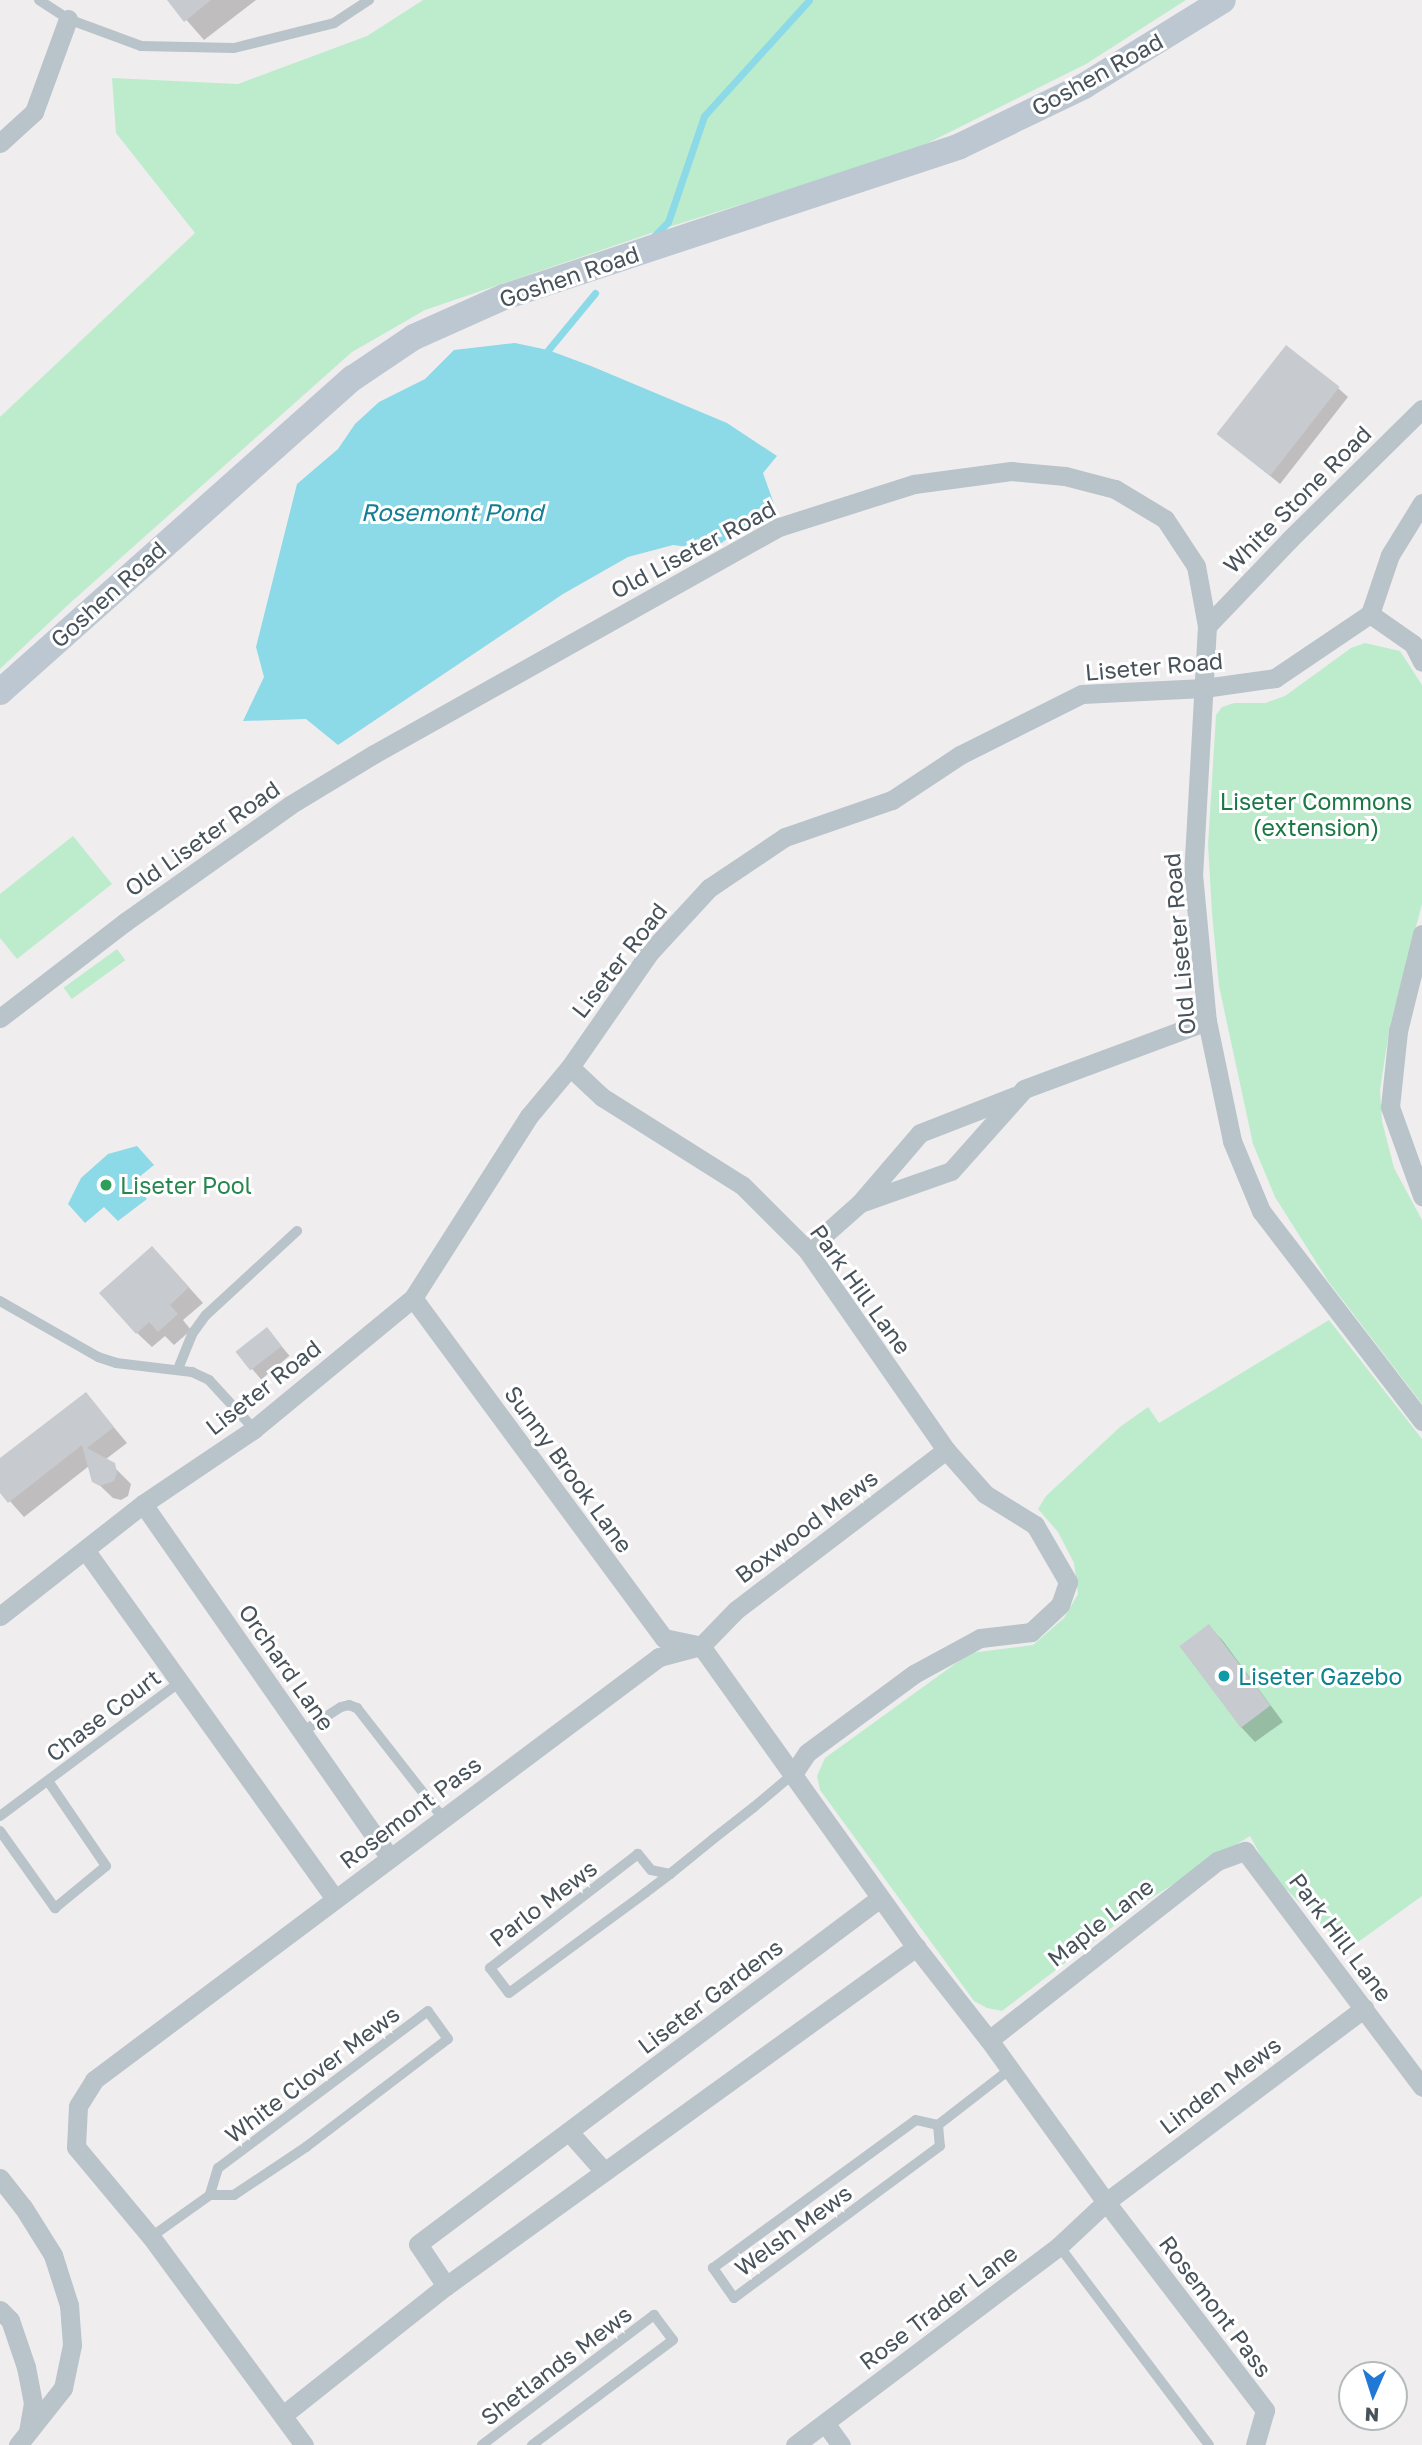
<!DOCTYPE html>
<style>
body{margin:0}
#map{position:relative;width:1422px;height:2445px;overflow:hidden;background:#f0edee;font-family:"Golos Text",sans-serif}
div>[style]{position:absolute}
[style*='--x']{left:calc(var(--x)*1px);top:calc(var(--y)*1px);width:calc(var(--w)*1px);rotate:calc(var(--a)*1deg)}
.green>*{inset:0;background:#bdeccd;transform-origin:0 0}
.water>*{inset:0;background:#8cd9e7}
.shadow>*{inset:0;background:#0003;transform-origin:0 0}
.stream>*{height:7px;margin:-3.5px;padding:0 3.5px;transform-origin:3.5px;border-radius:3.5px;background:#8cd9e7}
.building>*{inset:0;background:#c7cbd0;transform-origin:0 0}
.service>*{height:10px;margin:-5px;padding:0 5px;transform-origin:5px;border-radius:5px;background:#b9c3ca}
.minor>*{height:19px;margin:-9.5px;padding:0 9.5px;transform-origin:9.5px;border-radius:9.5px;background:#b9c3ca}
.secondary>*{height:26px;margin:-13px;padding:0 13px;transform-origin:13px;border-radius:13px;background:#bcc7d1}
.dots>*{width:19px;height:19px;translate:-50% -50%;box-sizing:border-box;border:4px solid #fff;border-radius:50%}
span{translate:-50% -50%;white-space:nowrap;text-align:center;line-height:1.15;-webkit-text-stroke:6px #fff;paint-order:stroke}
.street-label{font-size:23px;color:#47525a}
.park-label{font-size:23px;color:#1b7845}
.leisure-label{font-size:23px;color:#27864d}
.left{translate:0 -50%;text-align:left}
.culture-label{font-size:23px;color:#0d838f}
.water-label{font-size:24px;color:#127e93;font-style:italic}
.north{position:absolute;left:1338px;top:2361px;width:70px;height:70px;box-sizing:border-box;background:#fff;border:2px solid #b5babd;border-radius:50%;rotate:183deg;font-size:19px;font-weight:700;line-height:28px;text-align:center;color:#47525a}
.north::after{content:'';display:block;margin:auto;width:24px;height:32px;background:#2179d7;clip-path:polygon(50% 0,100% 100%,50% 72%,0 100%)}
</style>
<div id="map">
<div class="green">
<i style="clip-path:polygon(423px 0,1186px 0,1086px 64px,912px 151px,672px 226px,425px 310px,352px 352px,69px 604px,0 669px,0 417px,195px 233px,116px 133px,112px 78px,238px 84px,367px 36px)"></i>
<i style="clip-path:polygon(1365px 643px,1400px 651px,1422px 685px,1422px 904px,1390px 1025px,1380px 1090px,1382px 1121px,1394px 1168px,1422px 1220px,1422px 1404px,1328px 1281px,1275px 1197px,1253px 1144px,1219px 986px,1212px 913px,1208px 845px,1216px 715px,1222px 707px,1234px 703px,1265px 703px,1285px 696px,1351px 648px)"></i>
<i style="clip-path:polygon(73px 836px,112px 884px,17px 959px,0 938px,0 894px)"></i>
<i style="left:117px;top:949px;width:14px;height:66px;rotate:54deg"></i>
<i style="clip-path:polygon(1329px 1320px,1422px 1439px,1422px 1896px,1347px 1950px,1270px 1873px,1250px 1836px,1148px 1900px,1002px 2011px,987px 2008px,974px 2001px,820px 1790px,817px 1776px,825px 1758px,970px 1653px,1033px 1645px,1064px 1618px,1078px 1594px,1074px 1563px,1058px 1532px,1038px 1509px,1046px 1496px,1120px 1427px,1148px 1407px,1159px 1423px)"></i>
</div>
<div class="water">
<i style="clip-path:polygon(515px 343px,548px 350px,591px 366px,727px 423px,777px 456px,763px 473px,774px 504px,712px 550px,673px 545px,628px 557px,563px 594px,338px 745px,306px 719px,243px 721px,264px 677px,256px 647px,297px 484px,338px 449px,355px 424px,379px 402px,425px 379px,454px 350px)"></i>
<i style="clip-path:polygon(137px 1146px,154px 1165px,133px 1182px,147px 1199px,118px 1221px,104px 1207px,85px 1223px,68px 1204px,81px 1178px,108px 1154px)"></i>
</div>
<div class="shadow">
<i style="clip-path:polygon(169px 0,256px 0,204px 40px)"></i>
<i style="clip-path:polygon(1338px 388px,1348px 397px,1280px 484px,1219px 434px)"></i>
<i style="clip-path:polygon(167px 1263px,203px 1303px,183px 1320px,191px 1330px,174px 1345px,165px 1336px,152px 1347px,137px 1333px)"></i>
<i style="left:267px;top:1329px;width:35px;height:37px;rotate:50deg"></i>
<i style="clip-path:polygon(86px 1394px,127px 1443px,106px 1459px,131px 1484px,128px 1496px,121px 1500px,113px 1498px,91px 1477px,89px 1466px,24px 1517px,0 1490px,0 1461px)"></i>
<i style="clip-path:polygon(1209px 1626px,1223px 1641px,1283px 1722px,1255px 1742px,1241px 1727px,1181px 1646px)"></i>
</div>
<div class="stream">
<i style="--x:651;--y:239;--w:24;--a:-45"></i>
<i style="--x:668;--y:222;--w:112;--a:-71.2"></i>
<i style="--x:704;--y:116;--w:156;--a:-47.8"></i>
<i style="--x:548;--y:350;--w:74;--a:-50.5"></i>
</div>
<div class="building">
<i style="clip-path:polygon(167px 0,211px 0,184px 22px)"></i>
<i style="left:1286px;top:345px;width:68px;height:113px;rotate:38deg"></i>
<i style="clip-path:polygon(152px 1246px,189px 1287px,170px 1305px,178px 1314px,158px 1332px,149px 1322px,136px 1334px,99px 1293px)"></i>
<i style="left:267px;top:1327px;width:24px;height:40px;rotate:52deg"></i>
<i style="clip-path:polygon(86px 1392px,114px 1427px,87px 1448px,115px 1463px,117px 1473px,114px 1481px,100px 1486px,92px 1482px,82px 1445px,8px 1503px,0 1493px,0 1458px)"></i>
<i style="left:1209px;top:1624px;width:102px;height:37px;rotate:53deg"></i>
</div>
<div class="service">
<i style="--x:39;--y:0;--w:35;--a:33"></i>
<i style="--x:68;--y:19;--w:78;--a:20.3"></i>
<i style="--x:141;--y:46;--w:93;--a:1.2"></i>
<i style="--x:234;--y:48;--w:103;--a:-14"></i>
<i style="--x:334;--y:23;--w:42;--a:-33.3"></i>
<i style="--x:0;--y:1301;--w:113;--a:29.7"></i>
<i style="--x:98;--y:1357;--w:19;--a:18"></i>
<i style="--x:116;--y:1363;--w:77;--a:6.8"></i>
<i style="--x:192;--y:1372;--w:19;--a:25"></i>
<i style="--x:209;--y:1380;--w:67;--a:47.4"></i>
<i style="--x:178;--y:1369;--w:38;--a:-68"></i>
<i style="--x:192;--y:1334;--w:24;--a:-54"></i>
<i style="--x:206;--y:1315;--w:124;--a:-42.7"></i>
<i style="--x:302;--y:1732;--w:46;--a:-32.7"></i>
<i style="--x:341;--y:1707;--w:8;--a:-14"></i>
<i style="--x:349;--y:1705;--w:9;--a:21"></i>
<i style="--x:357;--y:1708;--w:140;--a:52"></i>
<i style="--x:0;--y:1816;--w:226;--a:-36.7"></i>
<i style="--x:0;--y:1831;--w:95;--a:54.5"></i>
<i style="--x:55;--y:1908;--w:66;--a:-39.5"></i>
<i style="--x:106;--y:1866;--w:103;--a:-124.3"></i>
<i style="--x:670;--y:1874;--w:19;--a:-168"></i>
<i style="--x:651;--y:1870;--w:21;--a:-129"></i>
<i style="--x:638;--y:1854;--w:187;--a:142.4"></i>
<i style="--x:490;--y:1968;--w:31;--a:53"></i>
<i style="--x:509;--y:1993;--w:169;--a:-36.3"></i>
<i style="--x:645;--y:1893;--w:31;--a:-37"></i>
<i style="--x:670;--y:1874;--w:55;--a:-39.1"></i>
<i style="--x:713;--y:1839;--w:52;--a:-38"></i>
<i style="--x:754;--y:1807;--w:50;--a:-40.1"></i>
<i style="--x:916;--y:2120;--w:23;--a:13"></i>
<i style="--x:938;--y:2125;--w:21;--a:85"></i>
<i style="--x:940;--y:2146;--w:256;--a:143.6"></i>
<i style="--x:734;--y:2298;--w:37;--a:-125"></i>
<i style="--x:713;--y:2268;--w:251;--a:-36.1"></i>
<i style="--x:938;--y:2125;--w:90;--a:-37.8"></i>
<i style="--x:151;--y:2237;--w:72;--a:-35.4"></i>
<i style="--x:210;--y:2195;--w:24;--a:0"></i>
<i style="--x:234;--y:2195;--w:87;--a:-33.7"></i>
<i style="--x:306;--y:2147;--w:178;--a:-37.3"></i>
<i style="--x:448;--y:2039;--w:34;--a:-126"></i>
<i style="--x:428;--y:2011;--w:262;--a:143.2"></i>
<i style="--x:218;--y:2168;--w:28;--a:107"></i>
<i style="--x:1059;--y:2246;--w:249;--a:53"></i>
<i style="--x:482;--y:2445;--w:216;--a:-37.1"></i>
<i style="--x:654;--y:2315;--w:31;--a:53"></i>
<i style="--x:673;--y:2340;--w:176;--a:143.3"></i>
</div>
<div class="minor">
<i style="--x:0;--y:143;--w:46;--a:-42.4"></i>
<i style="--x:34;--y:112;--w:99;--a:-69.9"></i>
<i style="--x:1370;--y:614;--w:62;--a:-71.3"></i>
<i style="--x:1390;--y:555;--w:61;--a:-58.4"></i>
<i style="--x:1370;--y:614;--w:52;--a:34.9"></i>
<i style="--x:1413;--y:644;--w:20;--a:63"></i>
<i style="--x:1207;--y:626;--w:120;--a:-46.3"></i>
<i style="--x:1290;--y:539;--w:185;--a:-44.6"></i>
<i style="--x:1422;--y:934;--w:100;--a:103.9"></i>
<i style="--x:1398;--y:1031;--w:76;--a:96"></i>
<i style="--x:1390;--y:1107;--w:95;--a:70.2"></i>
<i style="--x:0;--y:1018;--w:158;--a:-37.5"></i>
<i style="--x:125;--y:922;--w:202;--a:-35.3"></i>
<i style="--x:290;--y:805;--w:98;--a:-31.3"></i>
<i style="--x:374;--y:754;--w:464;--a:-29.3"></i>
<i style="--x:779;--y:527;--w:142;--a:-17.7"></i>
<i style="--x:914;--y:484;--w:98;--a:-7.6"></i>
<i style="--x:1011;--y:471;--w:54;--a:5.3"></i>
<i style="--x:1065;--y:476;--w:52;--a:14.6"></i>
<i style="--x:1115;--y:489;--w:58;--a:31"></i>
<i style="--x:1165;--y:519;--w:56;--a:56.6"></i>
<i style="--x:1196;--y:566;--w:61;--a:79.6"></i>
<i style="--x:1207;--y:626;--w:248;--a:93.2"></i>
<i style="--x:1193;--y:874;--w:148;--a:84.6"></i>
<i style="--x:1207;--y:1021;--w:123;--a:78.2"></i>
<i style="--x:1232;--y:1141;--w:76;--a:67.5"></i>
<i style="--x:1261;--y:1211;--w:265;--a:52.5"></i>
<i style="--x:570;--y:1067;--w:44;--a:43.2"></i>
<i style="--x:602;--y:1097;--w:165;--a:32.2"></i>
<i style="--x:742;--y:1185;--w:92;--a:45"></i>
<i style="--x:807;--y:1250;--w:244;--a:55.2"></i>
<i style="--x:946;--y:1450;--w:59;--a:48.4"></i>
<i style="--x:985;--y:1494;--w:59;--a:31.8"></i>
<i style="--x:1035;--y:1525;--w:66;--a:59.9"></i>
<i style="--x:1068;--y:1582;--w:24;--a:109"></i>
<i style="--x:1060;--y:1605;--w:40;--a:137"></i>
<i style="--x:1031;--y:1632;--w:51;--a:173.3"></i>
<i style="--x:980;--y:1638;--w:75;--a:151.4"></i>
<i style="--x:914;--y:1674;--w:133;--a:143.6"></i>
<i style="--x:807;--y:1753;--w:27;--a:124"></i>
<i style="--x:860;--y:1203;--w:96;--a:-19.4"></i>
<i style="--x:951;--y:1171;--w:110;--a:-48.3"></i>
<i style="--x:1024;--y:1089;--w:195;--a:-20.4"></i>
<i style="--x:807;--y:1250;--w:71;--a:-41.6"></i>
<i style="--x:860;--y:1203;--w:92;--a:-49.4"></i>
<i style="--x:920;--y:1133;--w:102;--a:-21.3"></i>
<i style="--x:413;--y:1298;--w:423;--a:53.6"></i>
<i style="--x:664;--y:1638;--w:33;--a:12"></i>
<i style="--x:143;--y:1504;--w:432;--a:55.1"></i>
<i style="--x:86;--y:1551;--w:428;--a:54.4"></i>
<i style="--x:0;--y:1616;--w:182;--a:-38.1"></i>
<i style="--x:143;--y:1504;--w:134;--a:-34"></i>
<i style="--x:254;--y:1429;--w:206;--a:-39.5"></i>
<i style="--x:413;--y:1298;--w:216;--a:-57.5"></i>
<i style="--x:529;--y:1116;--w:64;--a:-50.1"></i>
<i style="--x:570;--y:1067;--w:140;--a:-55.2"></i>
<i style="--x:650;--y:952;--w:87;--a:-47.3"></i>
<i style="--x:709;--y:888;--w:92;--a:-33.9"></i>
<i style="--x:785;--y:837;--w:113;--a:-19.1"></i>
<i style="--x:892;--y:800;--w:82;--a:-33.5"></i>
<i style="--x:960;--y:755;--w:136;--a:-26.6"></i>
<i style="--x:1082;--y:694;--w:122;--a:-2.8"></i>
<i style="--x:1204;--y:688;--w:72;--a:-8"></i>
<i style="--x:1275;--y:678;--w:115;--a:-34"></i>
<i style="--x:701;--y:1646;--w:370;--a:54.5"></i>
<i style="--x:916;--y:1947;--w:118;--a:51.9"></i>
<i style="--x:989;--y:2040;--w:200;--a:54.2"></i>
<i style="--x:1106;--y:2202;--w:262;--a:52.6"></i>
<i style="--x:1265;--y:2410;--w:36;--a:106"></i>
<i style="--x:701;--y:1646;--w:50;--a:-45.8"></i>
<i style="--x:736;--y:1610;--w:264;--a:-37.3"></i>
<i style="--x:989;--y:2040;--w:290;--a:-38.1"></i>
<i style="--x:1217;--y:1861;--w:30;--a:-20"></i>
<i style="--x:1245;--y:1851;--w:295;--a:53.1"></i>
<i style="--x:570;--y:2133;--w:50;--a:48.3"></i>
<i style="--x:0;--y:2178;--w:37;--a:52"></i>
<i style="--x:23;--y:2207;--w:57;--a:58"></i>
<i style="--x:53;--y:2255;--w:52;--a:72.3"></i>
<i style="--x:69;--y:2305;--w:40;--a:85.7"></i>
<i style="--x:72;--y:2345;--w:44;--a:101.8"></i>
<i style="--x:63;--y:2388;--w:73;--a:128.3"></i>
<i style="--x:446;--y:2286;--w:50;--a:-123.7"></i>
<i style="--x:418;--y:2244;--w:577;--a:-36.83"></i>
<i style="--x:0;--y:2310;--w:14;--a:45"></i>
<i style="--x:10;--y:2320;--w:50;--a:71.2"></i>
<i style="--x:26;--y:2367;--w:37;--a:79"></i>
<i style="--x:33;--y:2403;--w:28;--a:100"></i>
<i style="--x:283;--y:2415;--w:208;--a:-38.4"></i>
<i style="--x:446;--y:2286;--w:580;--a:-35.8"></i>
<i style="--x:825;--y:2423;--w:27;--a:54"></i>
<i style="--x:304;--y:2445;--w:258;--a:-126.3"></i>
<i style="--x:151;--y:2237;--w:117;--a:-129.8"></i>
<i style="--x:76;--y:2147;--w:41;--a:-87.2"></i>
<i style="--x:78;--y:2106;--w:31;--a:-58"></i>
<i style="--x:94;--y:2080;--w:706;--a:-36.82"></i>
<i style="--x:659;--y:1657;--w:43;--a:-14.7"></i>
<i style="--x:795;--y:2445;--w:331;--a:-37"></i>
<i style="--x:1059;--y:2246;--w:64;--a:-43.1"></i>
<i style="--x:1106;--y:2202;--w:323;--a:-36.9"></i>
</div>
<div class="secondary">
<i style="--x:0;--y:692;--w:472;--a:-41.7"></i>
<i style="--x:353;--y:378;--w:73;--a:-33.9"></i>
<i style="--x:414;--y:337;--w:98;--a:-24"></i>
<i style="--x:504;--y:297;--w:480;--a:-18.3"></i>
<i style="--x:960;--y:146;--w:138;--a:-25.8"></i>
<i style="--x:1084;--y:86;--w:163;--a:-31.7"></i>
</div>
<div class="dots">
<i style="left:106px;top:1185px;background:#2e9e5b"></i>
<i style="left:1224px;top:1676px;background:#0f9aa8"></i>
</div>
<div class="street-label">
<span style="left:1097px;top:74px;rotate:-29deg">Goshen Road</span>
<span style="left:569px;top:276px;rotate:-19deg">Goshen Road</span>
<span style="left:1297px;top:499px;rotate:-45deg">White Stone Road</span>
<span style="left:693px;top:549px;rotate:-28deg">Old Liseter Road</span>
<span style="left:108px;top:594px;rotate:-42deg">Goshen Road</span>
<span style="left:1154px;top:666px;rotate:-5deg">Liseter Road</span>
<span style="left:202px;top:838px;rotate:-35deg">Old Liseter Road</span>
<span style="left:1179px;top:944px;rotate:-95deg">Old Liseter Road</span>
<span style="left:619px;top:960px;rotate:-52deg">Liseter Road</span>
<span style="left:861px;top:1289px;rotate:54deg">Park Hill Lane</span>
<span style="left:263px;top:1387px;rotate:-38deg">Liseter Road</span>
<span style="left:569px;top:1469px;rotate:54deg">Sunny Brook Lane</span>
<span style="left:806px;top:1526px;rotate:-37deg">Boxwood Mews</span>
<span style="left:287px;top:1667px;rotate:55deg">Orchard Lane</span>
<span style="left:103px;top:1715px;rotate:-37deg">Chase Court</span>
<span style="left:410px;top:1812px;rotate:-37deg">Rosemont Pass</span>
<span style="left:543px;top:1903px;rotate:-37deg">Parlo Mews</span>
<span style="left:1100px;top:1922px;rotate:-38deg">Maple Lane</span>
<span style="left:1341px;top:1937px;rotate:53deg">Park Hill Lane</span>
<span style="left:710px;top:1996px;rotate:-37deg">Liseter Gardens</span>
<span style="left:312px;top:2074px;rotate:-37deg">White Clover Mews</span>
<span style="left:1220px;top:2085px;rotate:-37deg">Linden Mews</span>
<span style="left:793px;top:2230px;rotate:-36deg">Welsh Mews</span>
<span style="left:1216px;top:2306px;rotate:53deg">Rosemont Pass</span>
<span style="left:938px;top:2307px;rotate:-37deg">Rose Trader Lane</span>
<span style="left:556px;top:2365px;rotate:-37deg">Shetlands Mews</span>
</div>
<div class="park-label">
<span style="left:1316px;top:814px">Liseter Commons<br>(extension)</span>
</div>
<div class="leisure-label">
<span class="left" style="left:120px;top:1185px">Liseter Pool</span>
</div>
<div class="culture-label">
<span class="left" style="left:1238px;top:1676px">Liseter Gazebo</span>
</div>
<div class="water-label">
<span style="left:452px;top:512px">Rosemont Pond</span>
</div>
<div class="north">N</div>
</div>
